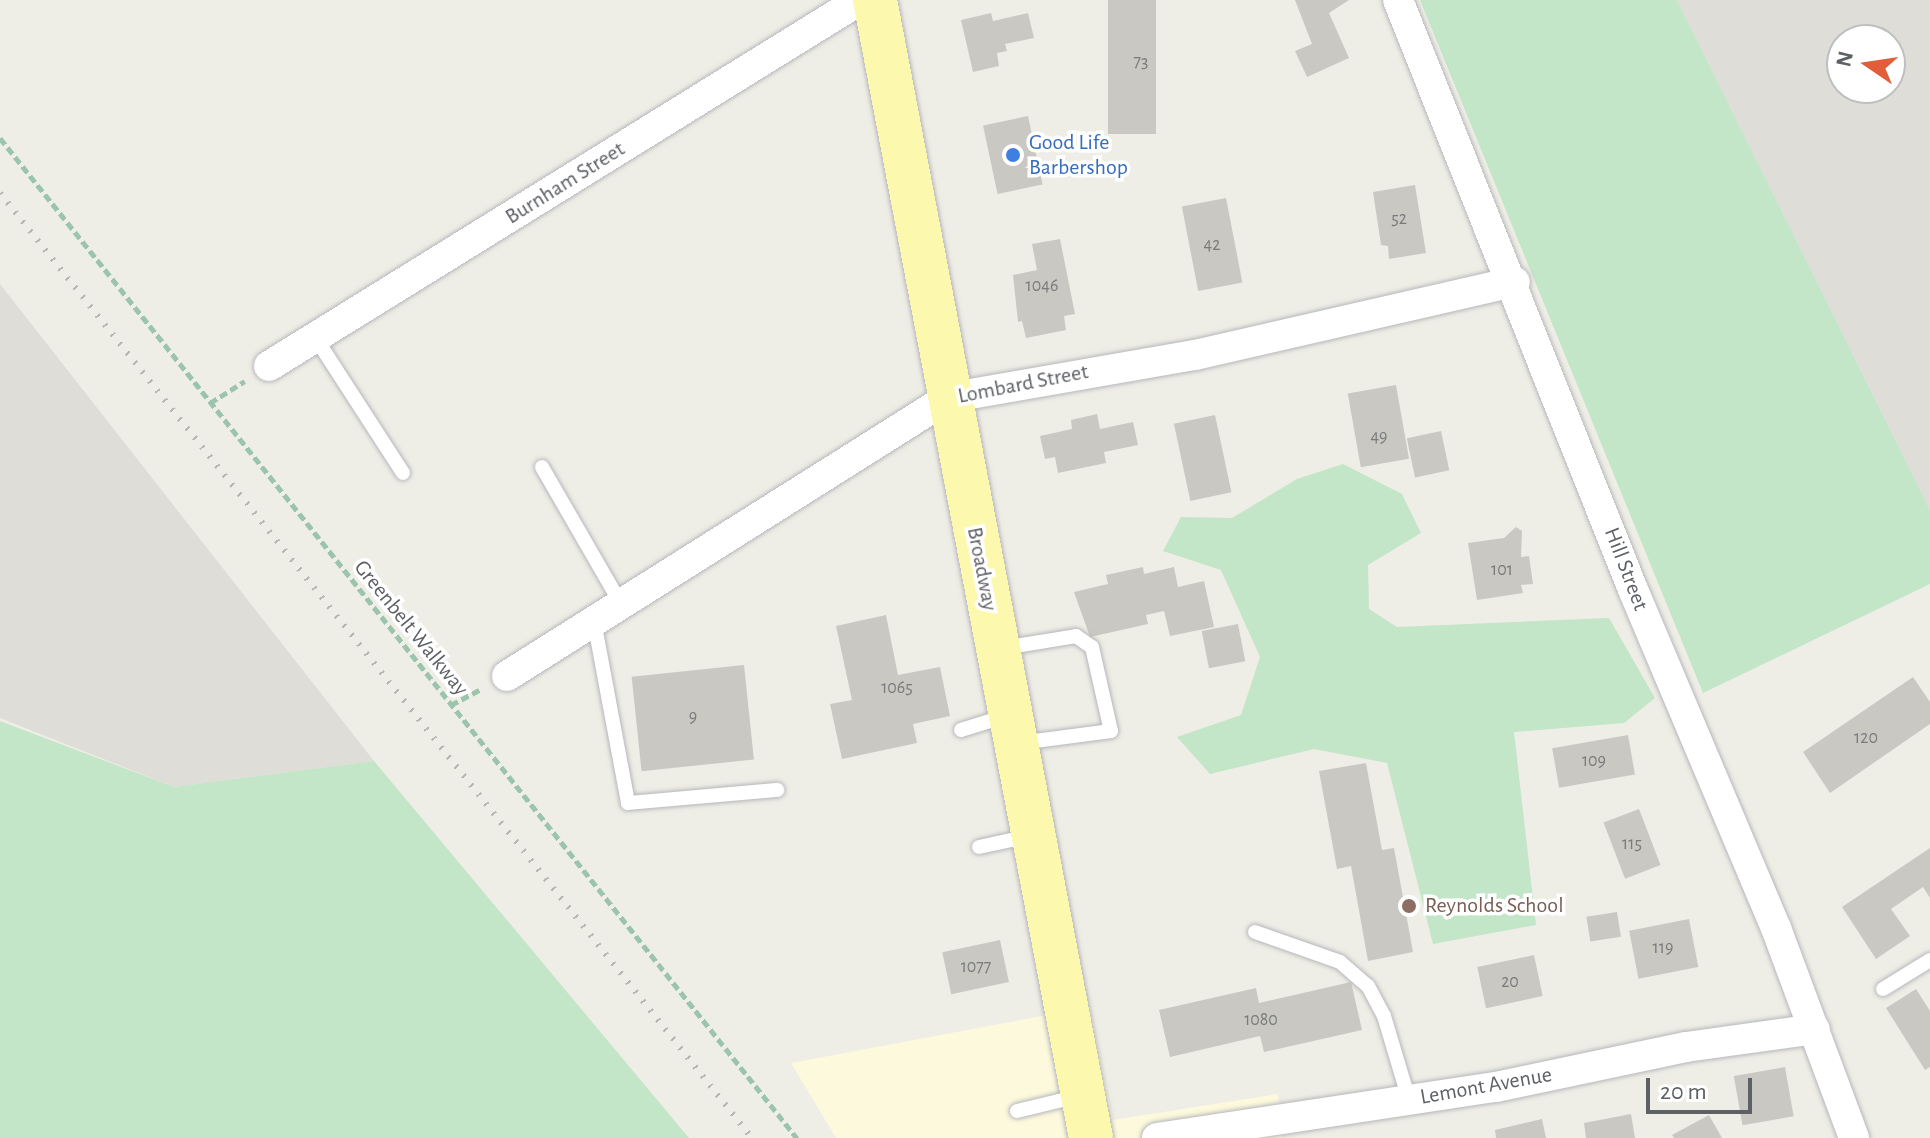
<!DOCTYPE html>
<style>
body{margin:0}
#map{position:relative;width:1930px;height:1138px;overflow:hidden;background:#efeee6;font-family:"Alegreya Sans",sans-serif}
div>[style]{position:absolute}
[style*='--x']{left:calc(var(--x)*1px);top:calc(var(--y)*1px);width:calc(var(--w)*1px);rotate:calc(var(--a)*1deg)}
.commercial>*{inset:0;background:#fcf9dd}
.industrial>*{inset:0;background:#deddd8}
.green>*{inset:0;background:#c3e5c8}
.building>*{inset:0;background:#cac8c2;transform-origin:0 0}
.path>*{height:5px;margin-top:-2.5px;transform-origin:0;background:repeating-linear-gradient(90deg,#9bc4ac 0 8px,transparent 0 12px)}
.roads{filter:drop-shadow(0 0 2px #b6b7bc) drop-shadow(0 0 2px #b6b7bc)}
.lane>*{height:14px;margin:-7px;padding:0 7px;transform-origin:7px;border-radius:7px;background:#fff}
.street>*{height:30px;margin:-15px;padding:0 15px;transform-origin:15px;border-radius:15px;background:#fff}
.primary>*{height:44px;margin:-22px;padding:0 22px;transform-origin:22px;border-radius:22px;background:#fcf9ae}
.rail>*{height:6px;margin-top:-3px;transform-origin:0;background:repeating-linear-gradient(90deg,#b6b7b7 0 2px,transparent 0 12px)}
.dots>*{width:22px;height:22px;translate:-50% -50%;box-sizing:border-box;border:4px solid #fff;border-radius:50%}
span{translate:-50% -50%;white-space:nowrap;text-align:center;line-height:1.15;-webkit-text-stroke:7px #fff;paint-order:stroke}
.number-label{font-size:18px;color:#787a7c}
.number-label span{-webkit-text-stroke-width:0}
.shop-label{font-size:22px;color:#366cbe}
.left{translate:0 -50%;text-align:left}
.street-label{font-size:22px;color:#5d6065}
.education-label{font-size:22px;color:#785e54}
.north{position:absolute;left:1826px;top:24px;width:80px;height:80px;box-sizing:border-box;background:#fff;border:2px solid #bebfc1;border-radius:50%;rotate:283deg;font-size:22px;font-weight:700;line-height:32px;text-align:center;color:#5d6065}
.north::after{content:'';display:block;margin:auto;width:28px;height:36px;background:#e25d39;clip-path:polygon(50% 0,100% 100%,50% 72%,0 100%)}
.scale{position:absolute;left:1646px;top:1078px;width:106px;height:36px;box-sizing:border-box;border:4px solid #5d6065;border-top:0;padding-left:10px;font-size:24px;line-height:28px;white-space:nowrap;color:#5d6065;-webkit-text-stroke:6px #fff;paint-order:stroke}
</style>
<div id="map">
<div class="commercial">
<i style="clip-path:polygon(1090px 1007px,1113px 1120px,1278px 1094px,1281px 1138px,836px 1138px,791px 1063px)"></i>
</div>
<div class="industrial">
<i style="clip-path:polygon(evenodd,1677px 0,1930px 0,1930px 510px,1677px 0,1842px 40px,1890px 40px,1890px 88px,1842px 88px,1842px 40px)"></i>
<i style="clip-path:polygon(0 284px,374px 761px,174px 787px,0 718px)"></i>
</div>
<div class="green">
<i style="clip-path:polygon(1420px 0,1677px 0,1930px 510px,1930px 584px,1703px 693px)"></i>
<i style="clip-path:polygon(1343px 464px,1402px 494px,1421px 533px,1368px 565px,1369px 609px,1397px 627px,1609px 618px,1655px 698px,1624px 723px,1514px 732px,1536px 925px,1433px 944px,1387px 763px,1314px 749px,1210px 774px,1177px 737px,1241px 715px,1260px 657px,1221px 570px,1163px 551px,1181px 517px,1232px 518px,1297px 479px)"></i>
<i style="clip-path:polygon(0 721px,174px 787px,374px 761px,689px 1138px,0 1138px)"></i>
</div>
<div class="building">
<i style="left:1108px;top:0;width:48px;height:134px"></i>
<i style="clip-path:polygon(1295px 0,1349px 0,1329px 13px,1349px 58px,1307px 77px,1295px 51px,1312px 44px)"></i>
<i style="clip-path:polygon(991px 13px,993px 21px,1028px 13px,1034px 38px,1005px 44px,1007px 51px,997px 53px,999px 66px,973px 72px,961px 20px)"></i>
<i style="left:1028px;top:116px;width:70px;height:46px;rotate:78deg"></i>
<i style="clip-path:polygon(1415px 185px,1426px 253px,1389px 259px,1388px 246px,1381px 245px,1373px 192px)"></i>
<i style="left:1226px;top:198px;width:86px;height:45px;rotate:79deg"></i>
<i style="clip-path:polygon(1060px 239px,1075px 314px,1064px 316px,1066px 330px,1026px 338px,1022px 321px,1018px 322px,1013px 275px,1037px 270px,1032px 244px)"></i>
<i style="left:1396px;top:385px;width:75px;height:49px;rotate:80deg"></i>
<i style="clip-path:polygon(1097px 414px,1100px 429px,1133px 422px,1138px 445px,1104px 452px,1106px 463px,1058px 473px,1055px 457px,1045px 459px,1040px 436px,1072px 429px,1071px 420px)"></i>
<i style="left:1215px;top:415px;width:79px;height:42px;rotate:78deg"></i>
<i style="left:1441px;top:431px;width:40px;height:35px;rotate:78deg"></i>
<i style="clip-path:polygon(1516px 527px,1522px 531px,1521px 557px,1529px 556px,1533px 584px,1521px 585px,1523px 593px,1477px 600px,1468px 543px,1504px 538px)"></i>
<i style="clip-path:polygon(1143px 567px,1144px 574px,1174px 567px,1178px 587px,1204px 581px,1214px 627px,1170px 636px,1164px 611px,1146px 615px,1148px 624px,1090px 637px,1074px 592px,1108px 584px,1106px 575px)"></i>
<i style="clip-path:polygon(886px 615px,898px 675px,940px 667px,950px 716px,913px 724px,917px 743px,842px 759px,830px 704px,852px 700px,836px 626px)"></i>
<i style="left:1238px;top:624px;width:38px;height:37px;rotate:79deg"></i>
<i style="left:744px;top:665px;width:95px;height:113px;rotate:84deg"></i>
<i style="clip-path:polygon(1913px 677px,1930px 702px,1930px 724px,1830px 793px,1803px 752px)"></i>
<i style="left:1628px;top:735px;width:40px;height:77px;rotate:80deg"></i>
<i style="clip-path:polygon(1366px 763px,1382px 850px,1394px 848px,1413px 952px,1368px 961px,1351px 866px,1337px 869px,1319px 771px)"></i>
<i style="left:1639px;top:809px;width:60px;height:38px;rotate:69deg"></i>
<i style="clip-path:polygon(1930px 848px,1930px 898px,1923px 887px,1891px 909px,1910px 936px,1876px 959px,1842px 907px)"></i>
<i style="left:1617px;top:912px;width:25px;height:31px;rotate:81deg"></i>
<i style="left:1689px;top:919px;width:49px;height:61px;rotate:79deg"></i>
<i style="left:1000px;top:940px;width:43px;height:59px;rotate:78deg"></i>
<i style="left:1534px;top:955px;width:42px;height:58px;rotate:78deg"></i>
<i style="clip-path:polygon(1351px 982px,1362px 1030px,1264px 1052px,1260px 1036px,1170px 1057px,1159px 1010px,1256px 988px,1259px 1003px)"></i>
<i style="clip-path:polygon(1916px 989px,1930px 1011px,1930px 1067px,1925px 1070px,1886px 1008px)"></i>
<i style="left:1785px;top:1067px;width:50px;height:52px;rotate:80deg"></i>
<i style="clip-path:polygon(1631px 1114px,1635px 1138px,1586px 1138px,1584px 1123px)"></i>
<i style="clip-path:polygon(1709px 1115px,1722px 1138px,1674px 1138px,1672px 1135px)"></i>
<i style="clip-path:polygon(1542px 1119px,1546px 1138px,1496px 1138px,1495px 1130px)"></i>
</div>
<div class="path">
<i style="--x:0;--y:138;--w:1279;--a:51.45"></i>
<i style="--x:210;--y:403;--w:41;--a:-32.2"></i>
<i style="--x:451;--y:705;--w:34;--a:-28"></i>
</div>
<div class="roads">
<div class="lane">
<i style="--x:315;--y:337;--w:162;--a:57.1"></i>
<i style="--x:542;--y:467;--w:158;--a:60"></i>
<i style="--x:594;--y:621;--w:185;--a:79.4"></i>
<i style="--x:628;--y:803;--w:150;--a:-5"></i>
<i style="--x:1003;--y:648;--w:74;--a:-9.3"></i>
<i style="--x:1076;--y:636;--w:19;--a:35"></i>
<i style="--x:1092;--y:647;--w:86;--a:77.3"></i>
<i style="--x:1111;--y:731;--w:92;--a:172.5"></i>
<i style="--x:961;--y:730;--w:47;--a:-17.3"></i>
<i style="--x:979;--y:847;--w:51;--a:-12.4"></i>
<i style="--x:1255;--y:932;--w:90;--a:19.4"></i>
<i style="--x:1340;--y:962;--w:37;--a:41"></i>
<i style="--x:1368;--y:986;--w:34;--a:62"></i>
<i style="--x:1384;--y:1016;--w:88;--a:73.4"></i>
<i style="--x:1883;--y:989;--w:55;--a:-31.7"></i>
<i style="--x:1017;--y:1111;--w:64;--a:-13.6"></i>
</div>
<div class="street">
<i style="--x:1398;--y:0;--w:637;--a:68.27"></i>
<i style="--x:1634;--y:592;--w:365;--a:67.1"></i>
<i style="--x:1776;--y:928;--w:224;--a:69.6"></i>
<i style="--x:269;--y:366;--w:695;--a:-31.77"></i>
<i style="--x:507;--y:676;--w:521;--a:-32.23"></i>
<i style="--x:948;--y:398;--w:251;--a:-9.9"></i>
<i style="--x:1195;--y:355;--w:328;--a:-12.9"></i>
<i style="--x:1157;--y:1138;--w:343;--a:-8.6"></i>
<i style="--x:1496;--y:1087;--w:194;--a:-11.9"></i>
<i style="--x:1686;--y:1047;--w:130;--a:-7.9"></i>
</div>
<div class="primary">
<i style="--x:875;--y:0;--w:1158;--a:79.25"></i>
</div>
</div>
<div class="rail">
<i style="--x:0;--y:193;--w:1208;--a:51.49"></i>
</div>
<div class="dots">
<i style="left:1013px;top:155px;background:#3f7fe0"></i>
<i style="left:1409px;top:906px;background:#8d6e63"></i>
</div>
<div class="number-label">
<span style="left:1141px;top:62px">73</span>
<span style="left:1399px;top:219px">52</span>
<span style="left:1212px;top:245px">42</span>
<span style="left:1042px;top:286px">1046</span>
<span style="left:1379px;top:437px">49</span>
<span style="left:1502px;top:570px">101</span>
<span style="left:897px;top:688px">1065</span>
<span style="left:693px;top:717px">9</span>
<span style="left:1866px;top:738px">120</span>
<span style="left:1594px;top:761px">109</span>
<span style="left:1632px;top:844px">115</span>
<span style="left:1663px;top:948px">119</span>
<span style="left:976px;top:967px">1077</span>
<span style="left:1510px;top:982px">20</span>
<span style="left:1261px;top:1020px">1080</span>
</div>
<div class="shop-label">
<span class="left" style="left:1029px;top:155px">Good Life<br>Barbershop</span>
</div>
<div class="street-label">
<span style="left:565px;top:183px;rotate:-32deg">Burnham Street</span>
<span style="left:1023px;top:384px;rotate:-11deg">Lombard Street</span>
<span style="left:982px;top:569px;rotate:79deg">Broadway</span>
<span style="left:1626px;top:569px;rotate:69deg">Hill Street</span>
<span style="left:411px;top:628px;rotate:51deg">Greenbelt Walkway</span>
<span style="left:1486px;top:1086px;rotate:-10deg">Lemont Avenue</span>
</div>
<div class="education-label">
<span class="left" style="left:1425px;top:906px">Reynolds School</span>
</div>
<div class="north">N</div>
<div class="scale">20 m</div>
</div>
